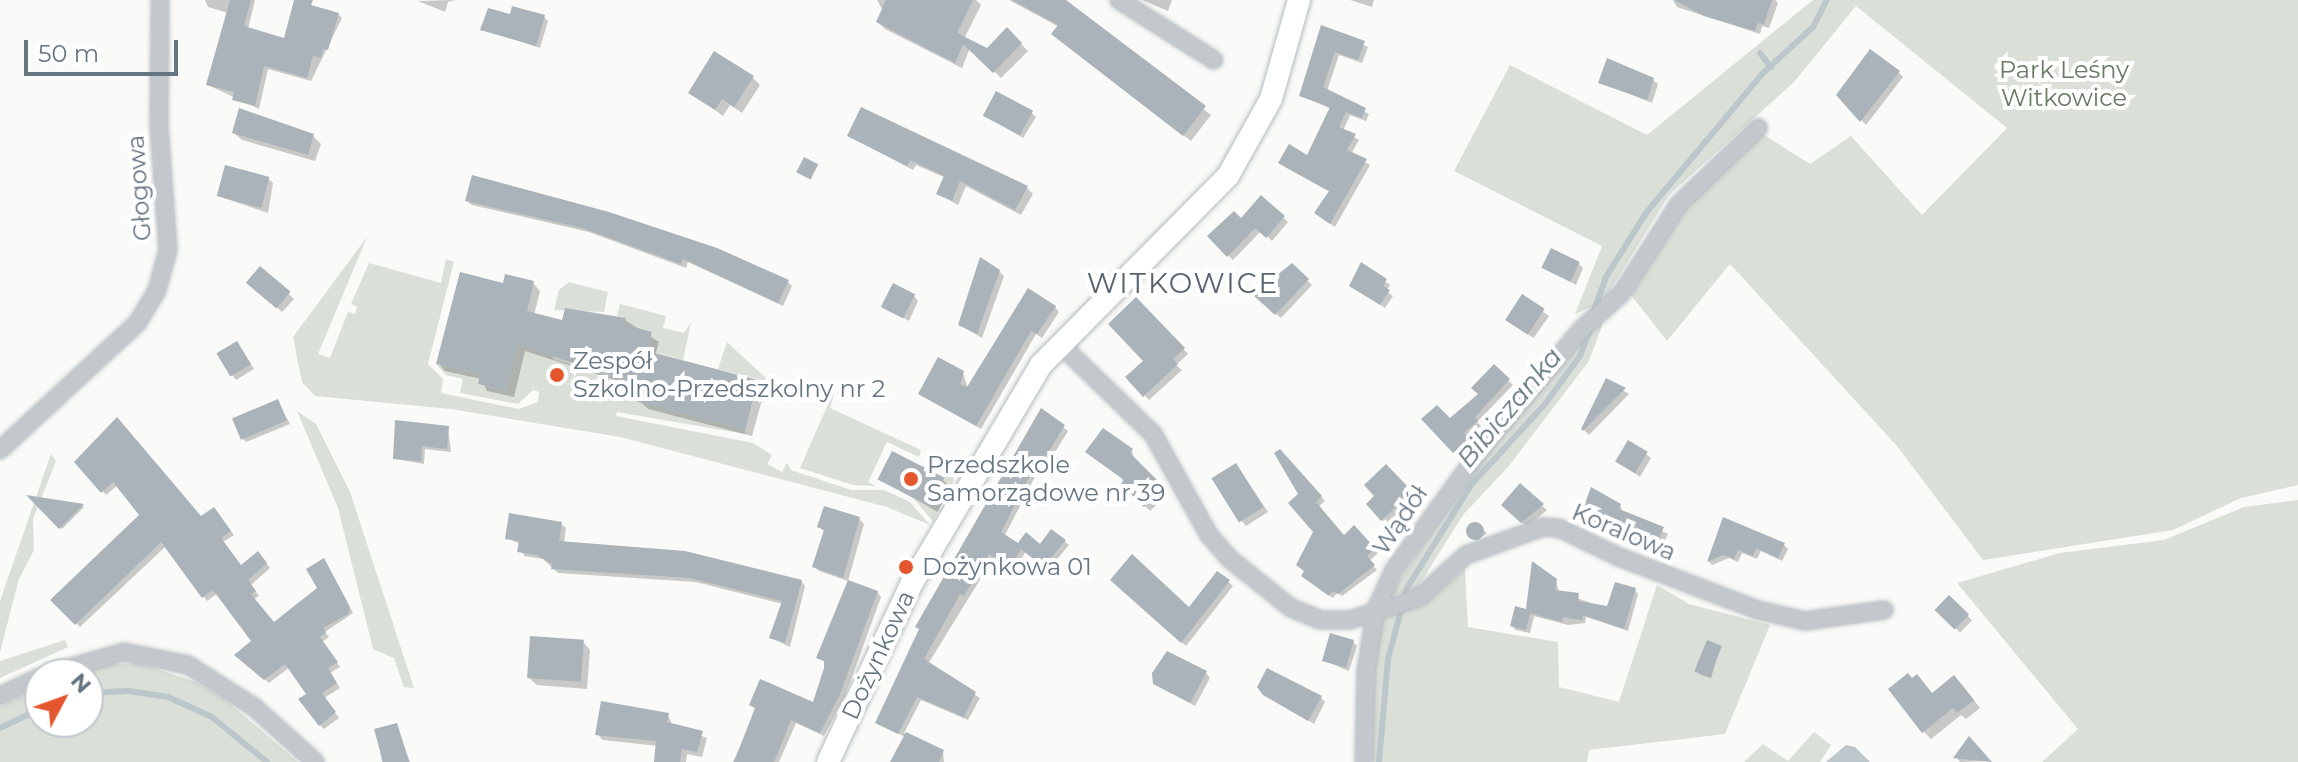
<!DOCTYPE html>
<meta charset="utf-8">
<style>
body{margin:0}
#map{position:relative;width:2298px;height:762px;overflow:hidden;background:#fafaf8;font-family:Montserrat,sans-serif}
div>[style]{position:absolute}
[style*='--x']{left:calc(var(--x)*1px);top:calc(var(--y)*1px);width:calc(var(--w)*1px);rotate:calc(var(--a)*1deg)}
.green>*{inset:0;background:#dadfd7}
.water>*{inset:0;background:#bbc7cb}
.shadow>*{inset:0;background:#0003;transform-origin:0 0}
.stream>*{height:6px;margin:-3px;padding:0 3px;transform-origin:3px;border-radius:3px;background:#bbc7cb}
.building>*{inset:0;background:#aab3b9;transform-origin:0 0}
.round{border-radius:50%}
.roads{filter:drop-shadow(0 0 2px #b3babf) drop-shadow(0 0 2px #b3babf)}
.street>*{height:16px;margin:-8px;padding:0 8px;transform-origin:8px;border-radius:8px;background:#c3c8cc}
.secondary>*{height:22px;margin:-11px;padding:0 11px;transform-origin:11px;border-radius:11px;background:#fff}
.dots>*{width:22px;height:22px;translate:-50% -50%;box-sizing:border-box;border:4px solid #fff;border-radius:50%}
span{translate:-50% -50%;white-space:nowrap;text-align:center;line-height:1.15;-webkit-text-stroke:8px #fff;paint-order:stroke}
.park-label{font-size:24px;color:#687a64}
.street-label{font-size:24px;color:#657683}
.poi-label{font-size:24px;color:#657683}
.left{translate:0 -50%;text-align:left}
.water-label{font-size:26px;color:#60757c;font-style:italic}
.quarter-label{font-size:28px;color:#57646e;letter-spacing:2px}
.north{position:absolute;left:24px;top:658px;width:80px;height:80px;box-sizing:border-box;background:#fff;border:2px solid #c1c8cd;border-radius:50%;rotate:49deg;font-size:22px;font-weight:700;line-height:32px;text-align:center;color:#657683}
.north::after{content:'';display:block;margin:auto;width:28px;height:36px;background:#e4572e;clip-path:polygon(50% 0,100% 100%,50% 72%,0 100%)}
.scale{position:absolute;left:24px;top:40px;width:154px;height:36px;box-sizing:border-box;border:4px solid #657683;border-top:0;padding-left:10px;font-size:24px;line-height:28px;white-space:nowrap;color:#657683;-webkit-text-stroke:6px #fff;paint-order:stroke}
</style>
<div id="map">
<div class="green">
<i style="clip-path:polygon(1813px 0,2298px 0,2298px 485px,2241px 498px,2173px 530px,1983px 560px,1897px 446px,1730px 264px,1667px 341px,1631px 295px,1684px 204px,1755px 129px,1810px 164px,1851px 136px,1922px 215px,2007px 128px,1856px 6px,1794px 82px,1669px 195px,1603px 302px,1575px 314px,1602px 246px,1454px 171px,1510px 65px,1647px 135px)"></i>
<i style="clip-path:polygon(367px 237px,318px 354px,330px 358px,348px 312px,355px 314px,357px 307px,351px 304px,369px 263px,441px 283px,446px 259px,454px 262px,428px 364px,443px 379px,441px 393px,519px 409px,538px 402px,539px 392px,533px 390px,518px 404px,460px 393px,463px 379px,446px 375px,436px 364px,480px 374px,478px 384px,506px 391px,518px 345px,553px 354px,553px 359px,638px 384px,639px 402px,745px 430px,745px 434px,617px 412px,616px 416px,753px 443px,772px 455px,767px 464px,782px 472px,787px 463px,791px 470px,851px 490px,884px 490px,910px 502px,930px 525px,887px 507px,620px 437px,451px 409px,315px 396px,302px 382px,293px 337px)"></i>
<i style="clip-path:polygon(569px 282px,608px 292px,604px 312px,554px 310px,559px 290px)"></i>
<i style="clip-path:polygon(620px 304px,666px 316px,663px 328px,684px 333px,691px 322px,683px 360px,657px 353px,645px 358px,652px 332px,624px 324px,625px 318px,617px 316px)"></i>
<i style="clip-path:polygon(1603px 323px,1589px 361px,1508px 467px,1463px 515px,1416px 590px,1390px 595px,1458px 491px,1582px 335px)"></i>
<i style="clip-path:polygon(727px 342px,769px 381px,763px 401px,753px 400px,758px 379px,718px 369px)"></i>
<i style="clip-path:polygon(836px 386px,830px 408px,921px 450px,919px 457px,887px 442px,868px 482px,876px 486px,853px 485px,800px 468px)"></i>
<i style="clip-path:polygon(297px 411px,316px 424px,350px 492px,414px 688px,404px 687px,394px 658px,373px 649px,338px 508px)"></i>
<i style="clip-path:polygon(51px 454px,56px 461px,33px 519px,34px 550px,19px 579px,0 652px,0 601px)"></i>
<i style="clip-path:polygon(946px 461px,954px 480px,933px 521px,913px 498px,930px 506px)"></i>
<i style="clip-path:polygon(2298px 500px,2298px 762px,2042px 762px,2078px 729px,1957px 583px,2060px 553px,2164px 540px,2244px 507px)"></i>
<i style="clip-path:polygon(1465px 569px,1468px 627px,1558px 642px,1559px 687px,1619px 702px,1657px 585px,1689px 604px,1770px 625px,1725px 734px,1589px 750px,1587px 762px,1373px 762px,1373px 673px,1382px 615px,1421px 606px)"></i>
<i style="clip-path:polygon(65px 640px,68px 647px,0 678px,0 661px)"></i>
<i style="clip-path:polygon(137px 663px,194px 681px,228px 702px,298px 762px,0 762px,0 707px,40px 688px,40px 722px,88px 722px,88px 674px,75px 674px,103px 665px)"></i>
<i style="clip-path:polygon(1814px 732px,1831px 745px,1820px 762px,1744px 762px,1763px 744px,1788px 761px)"></i>
</div>
<div class="water">
<i style="clip-path:polygon(1846px 745px,1855px 747px,1870px 762px,1826px 762px)"></i>
</div>
<div class="shadow">
<i style="clip-path:polygon(205px 0,255px 0,248px 29px,286px 41px,338px 14px,342px 18px,311px 81px,268px 69px,259px 109px,208px 85px,228px 13px,208px 7px)"></i>
<i style="clip-path:polygon(456px 0,448px 2px,445px 12px,418px 1px)"></i>
<i style="clip-path:polygon(877px 0,976px 0,981px 5px,964px 39px,987px 50px,1007px 30px,1028px 51px,1001px 78px,970px 48px,962px 68px,885px 29px,878px 22px,883px 11px)"></i>
<i style="clip-path:polygon(1009px 0,1063px 0,1211px 115px,1191px 141px,1061px 40px,1059px 27px)"></i>
<i style="clip-path:polygon(1142px 0,1172px 0,1168px 11px)"></i>
<i style="clip-path:polygon(1350px 0,1374px 0,1372px 7px)"></i>
<i style="clip-path:polygon(1673px 0,1775px 0,1778px 3px,1769px 28px,1762px 26px,1760px 34px,1677px 7px)"></i>
<i style="clip-path:polygon(544px 17px,548px 21px,540px 48px,483px 29px)"></i>
<i style="clip-path:polygon(1323px 27px,1368px 47px,1362px 63px,1339px 55px,1327px 91px,1369px 114px,1366px 121px,1350px 115px,1343px 131px,1359px 140px,1351px 154px,1370px 165px,1335px 227px,1321px 217px,1330px 192px,1285px 167px,1308px 157px,1331px 109px,1302px 96px)"></i>
<i style="clip-path:polygon(1898px 72px,1903px 77px,1866px 125px,1838px 95px)"></i>
<i style="clip-path:polygon(752px 77px,760px 85px,742px 113px,730px 105px,723px 116px,691px 92px)"></i>
<i style="clip-path:polygon(1653px 80px,1658px 84px,1652px 103px,1600px 82px)"></i>
<i style="clip-path:polygon(240px 110px,313px 136px,321px 144px,315px 161px,242px 140px,234px 133px)"></i>
<i style="clip-path:polygon(1032px 113px,1036px 117px,1023px 138px,983px 114px)"></i>
<i style="clip-path:polygon(849px 136px,1027px 188px,1033px 194px,1021px 215px,966px 186px,958px 205px,939px 194px,946px 178px,916px 165px,913px 170px)"></i>
<i style="clip-path:polygon(473px 178px,787px 281px,792px 286px,783px 306px,688px 262px,686px 268px,589px 232px,472px 205px,467px 201px)"></i>
<i style="clip-path:polygon(268px 179px,273px 183px,268px 213px,218px 196px)"></i>
<i style="clip-path:polygon(1261px 198px,1288px 222px,1272px 241px,1261px 231px,1233px 260px,1210px 237px,1241px 220px)"></i>
<i style="clip-path:polygon(1578px 263px,1583px 268px,1576px 285px,1544px 267px)"></i>
<i style="clip-path:polygon(1361px 265px,1390px 285px,1386px 291px,1393px 296px,1385px 308px,1351px 285px)"></i>
<i style="clip-path:polygon(1292px 266px,1312px 285px,1281px 318px,1256px 295px)"></i>
<i style="clip-path:polygon(260px 269px,294px 299px,282px 312px,253px 287px)"></i>
<i style="clip-path:polygon(999px 271px,1004px 276px,982px 338px,960px 325px)"></i>
<i style="clip-path:polygon(533px 283px,540px 291px,534px 315px,563px 323px,625px 320px,659px 342px,655px 355px,757px 381px,765px 389px,752px 436px,648px 409px,640px 401px,640px 388px,525px 351px,514px 397px,487px 391px,481px 379px,445px 371px,438px 363px,504px 285px)"></i>
<i style="clip-path:polygon(914px 296px,918px 301px,909px 321px,884px 306px)"></i>
<i style="left:1522px;top:297px;width:33px;height:27px;rotate:35deg"></i>
<i style="clip-path:polygon(1136px 300px,1188px 354px,1176px 365px,1182px 370px,1149px 400px,1128px 377px,1145px 361px)"></i>
<i style="clip-path:polygon(1055px 307px,1059px 312px,1042px 338px,1036px 334px,981px 429px,920px 394px,963px 373px,968px 389px)"></i>
<i style="clip-path:polygon(241px 348px,254px 369px,236px 380px,232px 375px)"></i>
<i style="clip-path:polygon(1494px 367px,1513px 385px,1477px 422px,1481px 426px,1467px 439px,1472px 444px,1459px 456px,1424px 419px,1450px 421px,1480px 395px)"></i>
<i style="clip-path:polygon(1607px 381px,1629px 394px,1589px 435px,1583px 429px)"></i>
<i style="clip-path:polygon(278px 402px,290px 424px,246px 442px,242px 438px)"></i>
<i style="clip-path:polygon(1042px 411px,1068px 431px,1045px 469px,1041px 465px,1004px 537px,1018px 546px,1064px 541px,1069px 545px,1048px 570px,1026px 551px,1015px 570px,994px 557px,928px 664px,980px 698px,968px 720px,921px 700px,904px 733px,943px 751px,944px 762px,892px 762px,905px 737px,877px 722px)"></i>
<i style="clip-path:polygon(448px 428px,451px 452px,425px 449px,424px 464px,395px 459px)"></i>
<i style="clip-path:polygon(1103px 431px,1132px 451px,1134px 459px,1168px 494px,1150px 511px,1124px 484px)"></i>
<i style="clip-path:polygon(1280px 451px,1325px 501px,1318px 507px,1344px 537px,1354px 528px,1378px 553px,1369px 561px,1377px 570px,1342px 596px,1337px 593px,1333px 598px,1307px 579px,1315px 532px)"></i>
<i style="clip-path:polygon(1646px 454px,1651px 458px,1640px 477px,1623px 465px)"></i>
<i style="clip-path:polygon(77px 462px,201px 519px,218px 514px,234px 535px,223px 542px,241px 567px,262px 558px,270px 568px,251px 585px,259px 596px,254px 599px,274px 625px,320px 589px,324px 561px,353px 613px,325px 632px,329px 637px,322px 642px,340px 667px,330px 673px,340px 688px,324px 698px,339px 718px,324px 729px,320px 725px,301px 700px,309px 694px,290px 667px,269px 683px,241px 659px,253px 642px,218px 593px,207px 601px,166px 546px,80px 627px,53px 600px,142px 515px,118px 485px,106px 495px)"></i>
<i style="clip-path:polygon(1386px 467px,1415px 497px,1386px 524px,1368px 504px,1377px 497px)"></i>
<i style="clip-path:polygon(1240px 470px,1268px 512px,1246px 526px,1242px 521px)"></i>
<i style="clip-path:polygon(942px 479px,950px 487px,938px 512px,881px 480px)"></i>
<i style="clip-path:polygon(1520px 486px,1547px 510px,1527px 527px,1504px 505px)"></i>
<i style="clip-path:polygon(31px 498px,83px 506px,84px 507px,62px 529px)"></i>
<i style="clip-path:polygon(1620px 505px,1623px 513px,1668px 534px,1660px 551px,1582px 517px)"></i>
<i style="clip-path:polygon(859px 519px,864px 524px,848px 581px,819px 571px,815px 567px,824px 531px,819px 527px)"></i>
<i style="clip-path:polygon(1724px 520px,1784px 545px,1788px 549px,1782px 561px,1761px 551px,1757px 559px,1742px 553px,1738px 562px,1729px 558px,1712px 565px,1709px 562px)"></i>
<i style="clip-path:polygon(1473px 523px,1487px 533px,1477px 541px,1466px 533px)"></i>
<i style="clip-path:polygon(561px 524px,566px 528px,564px 543px,801px 581px,805px 586px,790px 647px,771px 638px,783px 604px,696px 582px,558px 573px,543px 559px,524px 556px,520px 544px,507px 538px)"></i>
<i style="clip-path:polygon(1218px 573px,1233px 586px,1186px 646px,1112px 580px,1190px 610px)"></i>
<i style="clip-path:polygon(1556px 580px,1559px 592px,1609px 609px,1635px 590px,1638px 594px,1628px 631px,1586px 617px,1585px 623px,1568px 625px,1534px 616px,1530px 633px,1516px 630px,1512px 626px)"></i>
<i style="clip-path:polygon(877px 592px,881px 597px,844px 699px,824px 736px,796px 723px,779px 762px,733px 762px,757px 710px,751px 704px,814px 705px,826px 663px,819px 658px)"></i>
<i style="left:1949px;top:598px;width:32px;height:17px;rotate:44deg"></i>
<i style="clip-path:polygon(583px 642px,590px 650px,587px 689px,537px 685px,529px 678px)"></i>
<i style="clip-path:polygon(1353px 642px,1357px 646px,1349px 671px,1325px 661px)"></i>
<i style="clip-path:polygon(1720px 648px,1711px 678px,1699px 674px)"></i>
<i style="clip-path:polygon(1206px 673px,1210px 678px,1195px 706px,1155px 683px)"></i>
<i style="clip-path:polygon(1962px 685px,1980px 708px,1966px 719px,1961px 715px,1931px 739px,1923px 731px,1933px 695px)"></i>
<i style="clip-path:polygon(1264px 691px,1321px 698px,1325px 702px,1314px 724px)"></i>
<i style="clip-path:polygon(668px 715px,673px 726px,707px 738px,702px 757px,687px 754px,686px 762px,656px 762px,658px 746px,603px 740px,597px 734px)"></i>
<i style="clip-path:polygon(397px 726px,410px 762px,382px 762px,377px 730px)"></i>
<i style="clip-path:polygon(1956px 757px,1989px 761px,1960px 762px)"></i>
</div>
<div class="stream">
<i style="--x:1760;--y:53;--w:18;--a:52"></i>
<i style="--x:1593;--y:313;--w:38;--a:-70"></i>
<i style="--x:1606;--y:277;--w:75;--a:-58"></i>
<i style="--x:1646;--y:213;--w:182;--a:-50.1"></i>
<i style="--x:1763;--y:73;--w:68;--a:-42.6"></i>
<i style="--x:1813;--y:27;--w:30;--a:-63"></i>
<i style="--x:88;--y:693;--w:40;--a:-2.9"></i>
<i style="--x:128;--y:691;--w:40;--a:8.5"></i>
<i style="--x:168;--y:697;--w:48;--a:24.4"></i>
<i style="--x:212;--y:717;--w:71;--a:39.3"></i>
<i style="--x:0;--y:728;--w:44;--a:-25.4"></i>
<i style="--x:1379;--y:762;--w:103;--a:-85"></i>
<i style="--x:1388;--y:659;--w:73;--a:-75"></i>
<i style="--x:1407;--y:588;--w:121;--a:-58.1"></i>
<i style="--x:1471;--y:485;--w:110;--a:-47.6"></i>
<i style="--x:1545;--y:404;--w:59;--a:-53.9"></i>
<i style="--x:1580;--y:356;--w:34;--a:-69"></i>
</div>
<div class="building">
<i style="clip-path:polygon(230px 0,251px 0,244px 26px,284px 38px,294px 0,313px 0,311px 5px,339px 13px,328px 50px,323px 49px,321px 58px,313px 56px,307px 78px,264px 66px,255px 106px,232px 100px,234px 92px,206px 85px)"></i>
<i style="clip-path:polygon(886px 0,973px 0,957px 33px,987px 48px,1007px 27px,1022px 43px,993px 73px,963px 44px,955px 63px,876px 22px)"></i>
<i style="clip-path:polygon(1012px 0,1066px 0,1206px 106px,1183px 136px,1051px 34px,1058px 25px)"></i>
<i style="clip-path:polygon(1674px 0,1772px 0,1764px 24px,1758px 23px,1755px 31px,1704px 16px)"></i>
<i style="clip-path:polygon(512px 6px,545px 15px,536px 46px,480px 30px,488px 8px,510px 14px)"></i>
<i style="clip-path:polygon(1321px 25px,1365px 41px,1358px 60px,1335px 52px,1323px 87px,1366px 108px,1362px 118px,1346px 112px,1339px 127px,1356px 134px,1347px 150px,1367px 159px,1330px 224px,1314px 213px,1329px 191px,1278px 163px,1289px 144px,1307px 155px,1330px 107px,1299px 96px)"></i>
<i style="clip-path:polygon(1870px 49px,1900px 71px,1860px 122px,1836px 95px)"></i>
<i style="clip-path:polygon(714px 51px,754px 76px,734px 107px,722px 99px,715px 110px,688px 93px)"></i>
<i style="clip-path:polygon(1607px 58px,1654px 78px,1647px 100px,1598px 83px)"></i>
<i style="left:996px;top:91px;width:42px;height:28px;rotate:28deg"></i>
<i style="clip-path:polygon(861px 107px,1028px 186px,1015px 210px,960px 181px,952px 201px,936px 194px,944px 176px,910px 160px,907px 166px,847px 136px)"></i>
<i style="clip-path:polygon(239px 108px,314px 134px,308px 155px,232px 133px)"></i>
<i style="left:804px;top:157px;width:16px;height:17px;rotate:27deg"></i>
<i style="left:225px;top:165px;width:46px;height:32px;rotate:15deg"></i>
<i style="clip-path:polygon(472px 175px,609px 212px,717px 248px,789px 280px,778px 303px,683px 259px,681px 264px,582px 228px,465px 201px)"></i>
<i style="clip-path:polygon(1261px 195px,1285px 216px,1266px 238px,1255px 228px,1227px 257px,1207px 236px,1234px 211px,1241px 218px)"></i>
<i style="left:1551px;top:248px;width:32px;height:22px;rotate:26deg"></i>
<i style="clip-path:polygon(980px 257px,1000px 270px,977px 334px,958px 325px)"></i>
<i style="clip-path:polygon(1361px 262px,1387px 279px,1383px 286px,1390px 290px,1380px 305px,1349px 286px)"></i>
<i style="clip-path:polygon(1292px 263px,1309px 279px,1275px 315px,1253px 295px)"></i>
<i style="left:260px;top:266px;width:40px;height:22px;rotate:40deg"></i>
<i style="clip-path:polygon(460px 272px,503px 283px,505px 274px,534px 281px,527px 311px,562px 320px,565px 308px,626px 318px,624px 324px,652px 332px,647px 351px,758px 380px,745px 430px,638px 402px,638px 384px,518px 345px,506px 391px,478px 384px,480px 374px,436px 364px)"></i>
<i style="left:893px;top:283px;width:25px;height:27px;rotate:27deg"></i>
<i style="clip-path:polygon(1028px 288px,1056px 306px,1037px 334px,1031px 331px,976px 426px,918px 394px,938px 357px,964px 371px,960px 384px,967px 387px)"></i>
<i style="left:1522px;top:294px;width:27px;height:31px;rotate:33deg"></i>
<i style="clip-path:polygon(1136px 297px,1185px 348px,1173px 359px,1178px 364px,1143px 397px,1125px 377px,1143px 361px,1108px 324px)"></i>
<i style="left:237px;top:341px;width:27px;height:24px;rotate:59deg"></i>
<i style="clip-path:polygon(1494px 364px,1510px 379px,1475px 417px,1478px 421px,1464px 433px,1469px 438px,1453px 453px,1421px 419px,1437px 405px,1450px 418px,1478px 394px,1471px 388px)"></i>
<i style="clip-path:polygon(1606px 378px,1626px 388px,1583px 431px,1581px 429px)"></i>
<i style="left:278px;top:399px;width:23px;height:50px;rotate:67deg"></i>
<i style="clip-path:polygon(1041px 408px,1065px 425px,1040px 466px,1036px 463px,1001px 532px,1018px 543px,1026px 532px,1040px 544px,1051px 529px,1066px 540px,1043px 567px,1021px 549px,1010px 567px,989px 554px,964px 596px,960px 594px,924px 659px,976px 692px,964px 717px,917px 697px,898px 734px,875px 723px,919px 629px,915px 627px)"></i>
<i style="clip-path:polygon(117px 417px,201px 516px,214px 507px,231px 531px,221px 538px,241px 565px,258px 551px,267px 563px,248px 580px,256px 591px,251px 594px,274px 622px,317px 588px,306px 569px,324px 558px,350px 607px,348px 614px,323px 628px,326px 632px,320px 637px,338px 662px,328px 668px,337px 683px,322px 693px,336px 712px,319px 726px,298px 699px,306px 694px,285px 664px,264px 680px,234px 655px,251px 641px,213px 590px,202px 598px,161px 542px,75px 625px,50px 600px,139px 515px,113px 482px,101px 493px,74px 462px)"></i>
<i style="clip-path:polygon(395px 420px,449px 426px,447px 449px,422px 446px,421px 461px,393px 459px)"></i>
<i style="clip-path:polygon(1103px 428px,1133px 449px,1130px 453px,1165px 488px,1144px 507px,1121px 484px,1124px 480px,1085px 452px)"></i>
<i style="left:1628px;top:440px;width:23px;height:25px;rotate:31deg"></i>
<i style="clip-path:polygon(1280px 449px,1322px 496px,1316px 502px,1344px 535px,1354px 525px,1375px 548px,1367px 556px,1375px 565px,1338px 594px,1332px 591px,1329px 596px,1301px 576px,1304px 571px,1296px 565px,1313px 532px,1288px 503px,1298px 494px,1274px 453px)"></i>
<i style="left:892px;top:451px;width:59px;height:32px;rotate:27deg"></i>
<i style="left:1236px;top:463px;width:52px;height:29px;rotate:58deg"></i>
<i style="clip-path:polygon(1386px 464px,1412px 491px,1381px 521px,1366px 504px,1374px 496px,1364px 485px)"></i>
<i style="clip-path:polygon(1520px 483px,1544px 504px,1521px 523px,1501px 505px)"></i>
<i style="clip-path:polygon(1591px 487px,1621px 504px,1619px 509px,1664px 527px,1655px 547px,1580px 517px)"></i>
<i style="clip-path:polygon(26px 495px,84px 504px,59px 529px)"></i>
<i style="clip-path:polygon(824px 506px,860px 517px,843px 578px,812px 567px,824px 530px,817px 527px)"></i>
<i style="clip-path:polygon(509px 513px,562px 522px,559px 541px,685px 551px,802px 580px,785px 643px,769px 638px,782px 601px,690px 578px,551px 569px,552px 564px,537px 555px,517px 552px,519px 541px,505px 539px)"></i>
<i style="clip-path:polygon(1723px 517px,1785px 543px,1778px 558px,1756px 548px,1753px 556px,1738px 550px,1734px 559px,1723px 555px,1707px 562px)"></i>
<i class="round" style="left:1466px;top:522px;width:18px;height:18px"></i>
<i style="clip-path:polygon(1132px 554px,1189px 607px,1217px 571px,1230px 580px,1181px 643px,1110px 580px)"></i>
<i style="clip-path:polygon(1532px 561px,1557px 579px,1555px 590px,1579px 593px,1578px 601px,1607px 606px,1615px 582px,1636px 588px,1624px 629px,1583px 615px,1582px 620px,1563px 617px,1562px 622px,1530px 613px,1526px 630px,1510px 626px,1515px 606px,1526px 609px)"></i>
<i style="clip-path:polygon(848px 580px,878px 591px,840px 694px,820px 733px,791px 720px,774px 762px,734px 762px,755px 708px,749px 705px,760px 679px,813px 702px,824px 668px,824px 661px,816px 658px)"></i>
<i style="left:1949px;top:595px;width:28px;height:21px;rotate:44deg"></i>
<i style="left:1330px;top:633px;width:25px;height:29px;rotate:16deg"></i>
<i style="left:530px;top:636px;width:54px;height:42px;rotate:4deg"></i>
<i style="left:1707px;top:640px;width:16px;height:34px;rotate:22deg"></i>
<i style="clip-path:polygon(1167px 651px,1207px 671px,1190px 703px,1153px 684px,1152px 673px)"></i>
<i style="clip-path:polygon(1267px 668px,1322px 696px,1308px 721px,1263px 695px,1257px 687px)"></i>
<i style="clip-path:polygon(1908px 673px,1912px 678px,1917px 674px,1932px 693px,1954px 675px,1974px 700px,1957px 713px,1953px 708px,1922px 733px,1888px 689px)"></i>
<i style="clip-path:polygon(601px 701px,669px 713px,667px 722px,703px 731px,697px 752px,682px 749px,680px 762px,654px 762px,656px 741px,595px 735px)"></i>
<i style="clip-path:polygon(397px 723px,409px 762px,383px 762px,374px 729px)"></i>
<i style="clip-path:polygon(906px 732px,944px 750px,939px 762px,890px 762px)"></i>
<i style="clip-path:polygon(1969px 736px,1992px 762px,1953px 758px)"></i>
</div>
<div class="roads">
<div class="street">
<i style="--x:1119;--y:0;--w:112;--a:32.3"></i>
<i style="--x:1059;--y:343;--w:131;--a:44.1"></i>
<i style="--x:1153;--y:434;--w:115;--a:61"></i>
<i style="--x:1209;--y:535;--w:32;--a:49"></i>
<i style="--x:1230;--y:559;--w:78;--a:38.8"></i>
<i style="--x:1291;--y:608;--w:32;--a:22"></i>
<i style="--x:1321;--y:620;--w:29;--a:0"></i>
<i style="--x:1350;--y:620;--w:74;--a:-18.2"></i>
<i style="--x:1420;--y:597;--w:62;--a:-42.4"></i>
<i style="--x:1466;--y:555;--w:82;--a:-20"></i>
<i style="--x:1543;--y:527;--w:16;--a:4"></i>
<i style="--x:1559;--y:528;--w:67;--a:25.8"></i>
<i style="--x:1619;--y:557;--w:149;--a:20.9"></i>
<i style="--x:1758;--y:610;--w:48;--a:13.2"></i>
<i style="--x:1805;--y:621;--w:80;--a:-7.9"></i>
<i style="--x:0;--y:450;--w:188;--a:-42.8"></i>
<i style="--x:138;--y:322;--w:37;--a:-59"></i>
<i style="--x:157;--y:290;--w:41;--a:-74.6"></i>
<i style="--x:168;--y:250;--w:126;--a:-94.1"></i>
<i style="--x:159;--y:124;--w:124;--a:-89.5"></i>
<i style="--x:48;--y:674;--w:79;--a:-16.1"></i>
<i style="--x:124;--y:652;--w:65;--a:11.5"></i>
<i style="--x:188;--y:665;--w:78;--a:32.5"></i>
<i style="--x:254;--y:707;--w:82;--a:42"></i>
<i style="--x:0;--y:696;--w:44;--a:-25.4"></i>
<i style="--x:1364;--y:762;--w:91;--a:-88.7"></i>
<i style="--x:1366;--y:671;--w:63;--a:-80.8"></i>
<i style="--x:1376;--y:609;--w:43;--a:-65.2"></i>
<i style="--x:1394;--y:570;--w:157;--a:-54.1"></i>
<i style="--x:1486;--y:443;--w:149;--a:-49.9"></i>
<i style="--x:1582;--y:329;--w:52;--a:-41.9"></i>
<i style="--x:1621;--y:294;--w:107;--a:-57.2"></i>
<i style="--x:1679;--y:204;--w:110;--a:-43.9"></i>
</div>
<div class="secondary">
<i style="--x:828;--y:762;--w:198;--a:-64.9"></i>
<i style="--x:912;--y:583;--w:253;--a:-59.4"></i>
<i style="--x:1041;--y:365;--w:266;--a:-45.3"></i>
<i style="--x:1228;--y:176;--w:88;--a:-60.8"></i>
<i style="--x:1271;--y:99;--w:103;--a:-74.2"></i>
</div>
</div>
<div class="dots">
<i style="left:557px;top:375px;background:#e4572e"></i>
<i style="left:911px;top:479px;background:#e4572e"></i>
<i style="left:906px;top:567px;background:#e4572e"></i>
</div>
<div class="park-label">
<span style="left:2064px;top:84px">Park Leśny<br>Witkowice</span>
</div>
<div class="street-label">
<span style="left:139px;top:188px;rotate:-94deg">Głogowa</span>
<span style="left:1400px;top:520px;rotate:-56deg">Wądół</span>
<span style="left:1624px;top:532px;rotate:23deg">Koralowa</span>
<span style="left:878px;top:655px;rotate:-65deg">Dożynkowa</span>
</div>
<div class="poi-label">
<span class="left" style="left:573px;top:375px">Zespół<br>Szkolno-Przedszkolny nr 2</span>
<span class="left" style="left:927px;top:479px">Przedszkole<br>Samorządowe nr 39</span>
<span class="left" style="left:922px;top:567px">Dożynkowa 01</span>
</div>
<div class="water-label">
<span style="left:1510px;top:408px;rotate:-50deg">Bibiczanka</span>
</div>
<div class="quarter-label">
<span style="left:1183px;top:283px">WITKOWICE</span>
</div>
<div class="north">N</div>
<div class="scale">50 m</div>
</div>
